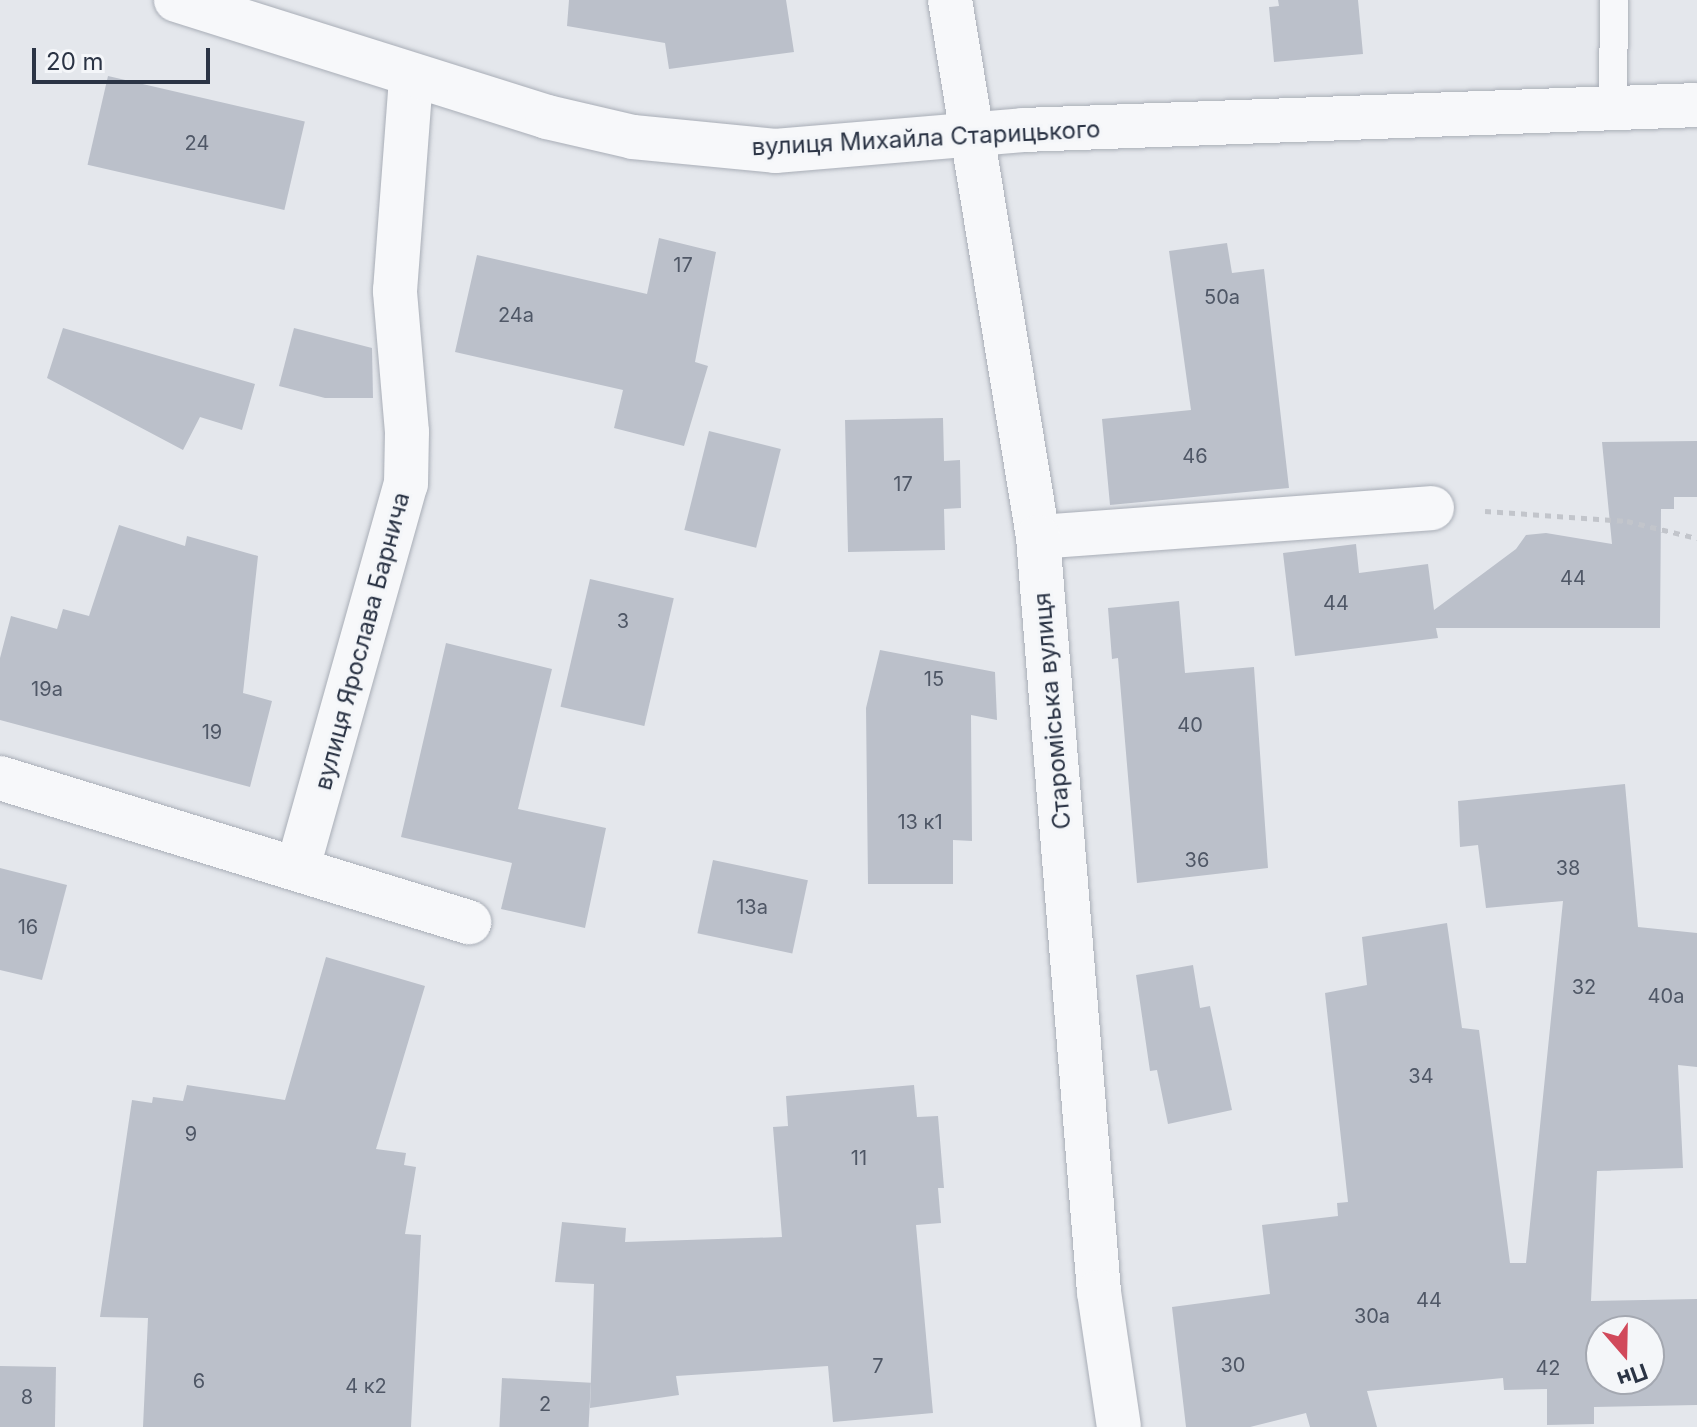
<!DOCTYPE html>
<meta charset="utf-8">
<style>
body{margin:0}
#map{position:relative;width:1697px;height:1427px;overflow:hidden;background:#e4e7ec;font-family:Inter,sans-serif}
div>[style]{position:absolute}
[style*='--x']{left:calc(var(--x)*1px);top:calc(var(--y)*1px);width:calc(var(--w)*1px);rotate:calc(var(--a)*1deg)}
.building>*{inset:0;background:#bbc0ca;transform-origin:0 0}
.path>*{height:5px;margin-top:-2.5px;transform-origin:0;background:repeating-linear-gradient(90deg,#c2c5cb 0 6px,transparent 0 12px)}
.roads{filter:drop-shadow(0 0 2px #a9aeb7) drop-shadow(0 0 2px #a9aeb7)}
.service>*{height:28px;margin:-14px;padding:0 14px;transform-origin:14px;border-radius:14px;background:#f7f8fa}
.minor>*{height:44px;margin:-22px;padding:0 22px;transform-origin:22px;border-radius:22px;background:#f7f8fa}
.tertiary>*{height:44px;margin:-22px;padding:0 22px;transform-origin:22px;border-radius:22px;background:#f7f8fa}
span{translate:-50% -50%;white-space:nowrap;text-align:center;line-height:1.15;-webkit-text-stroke:6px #f4f6f9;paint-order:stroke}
.number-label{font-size:20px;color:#4f5766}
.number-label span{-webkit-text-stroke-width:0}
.street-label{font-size:24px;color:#2b3445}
.north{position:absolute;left:1585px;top:1315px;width:80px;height:80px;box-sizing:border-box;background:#f4f6f9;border:2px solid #a4a8b1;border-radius:50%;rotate:160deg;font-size:22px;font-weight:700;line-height:32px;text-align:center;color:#2b3445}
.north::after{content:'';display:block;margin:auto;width:28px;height:36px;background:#d1495b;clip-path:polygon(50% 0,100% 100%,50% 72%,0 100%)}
.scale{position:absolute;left:32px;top:48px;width:178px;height:36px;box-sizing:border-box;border:4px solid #2b3445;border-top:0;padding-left:10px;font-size:24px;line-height:28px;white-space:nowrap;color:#2b3445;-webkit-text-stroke:6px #f4f6f9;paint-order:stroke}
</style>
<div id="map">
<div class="building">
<i style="clip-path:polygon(569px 0,786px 0,794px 52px,669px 69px,665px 43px,567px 26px)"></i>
<i style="clip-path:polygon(1278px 0,1358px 0,1363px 54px,1274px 62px,1269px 7px,1279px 6px)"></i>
<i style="left:108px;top:76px;width:202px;height:91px;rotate:13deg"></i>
<i style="clip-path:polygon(659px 238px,716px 252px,695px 362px,708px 366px,684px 446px,614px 428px,623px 390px,455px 352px,477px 255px,647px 294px)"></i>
<i style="clip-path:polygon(1227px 243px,1232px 273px,1264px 269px,1289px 488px,1110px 505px,1102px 419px,1191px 410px,1169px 251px)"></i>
<i style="clip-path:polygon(63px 328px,255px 384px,242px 430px,200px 417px,183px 450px,47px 378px)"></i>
<i style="clip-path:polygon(294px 328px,372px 348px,373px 398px,325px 398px,279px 386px)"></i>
<i style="clip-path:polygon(943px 418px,944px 461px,960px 460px,961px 508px,944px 509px,945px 550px,848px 552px,845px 420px)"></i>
<i style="left:709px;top:431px;width:74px;height:102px;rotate:14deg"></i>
<i style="clip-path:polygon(1697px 441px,1697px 497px,1674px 497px,1674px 509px,1661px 509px,1660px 628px,1436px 628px,1438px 638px,1295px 656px,1283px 553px,1356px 544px,1359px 573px,1428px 564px,1434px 610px,1516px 549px,1526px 535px,1546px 533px,1612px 544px,1602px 442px)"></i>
<i style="clip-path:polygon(119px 525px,185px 546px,187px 536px,258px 556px,243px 693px,272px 701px,250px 787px,0 720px,0 658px,11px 616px,57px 629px,63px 609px,89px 616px)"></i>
<i style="left:590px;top:579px;width:86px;height:131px;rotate:13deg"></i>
<i style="clip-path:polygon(1179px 601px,1185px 673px,1254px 667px,1268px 868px,1137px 883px,1118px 658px,1112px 659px,1108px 608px)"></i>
<i style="clip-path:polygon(446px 643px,552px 669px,518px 809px,606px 828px,585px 928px,501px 909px,512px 863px,401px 837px)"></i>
<i style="clip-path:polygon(880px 650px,995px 672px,997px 720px,971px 715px,972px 841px,953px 840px,953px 884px,868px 884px,866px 708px)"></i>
<i style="clip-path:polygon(evenodd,1625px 784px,1638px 927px,1697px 933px,1697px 1067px,1678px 1065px,1683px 1168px,1597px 1171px,1591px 1301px,1697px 1299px,1697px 1405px,1594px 1407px,1594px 1424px,1547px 1425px,1547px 1389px,1504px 1390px,1503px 1378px,1367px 1391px,1377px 1427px,1310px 1427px,1306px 1413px,1250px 1427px,1186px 1427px,1172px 1307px,1270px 1294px,1262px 1225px,1338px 1216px,1337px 1203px,1348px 1202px,1325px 993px,1367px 985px,1362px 937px,1447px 923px,1462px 1028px,1479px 1030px,1510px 1263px,1526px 1263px,1563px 901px,1486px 908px,1478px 845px,1460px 847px,1458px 801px,1625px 784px,1601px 1331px,1649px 1331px,1649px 1379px,1601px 1379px,1601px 1331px)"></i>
<i style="left:713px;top:860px;width:97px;height:75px;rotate:12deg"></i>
<i style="clip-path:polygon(0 868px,67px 885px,42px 980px,0 970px)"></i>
<i style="clip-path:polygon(326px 957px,425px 986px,376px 1149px,406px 1153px,404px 1165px,416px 1167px,405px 1234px,421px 1235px,411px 1427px,143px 1427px,148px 1318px,100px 1317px,132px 1100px,152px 1103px,153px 1097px,183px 1101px,187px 1085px,285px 1100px)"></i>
<i style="clip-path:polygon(1193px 965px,1200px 1008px,1210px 1006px,1232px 1110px,1168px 1124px,1157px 1070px,1150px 1071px,1136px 975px)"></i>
<i style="clip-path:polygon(914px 1085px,917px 1117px,938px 1116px,944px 1188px,938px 1188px,941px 1223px,916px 1225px,933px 1413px,833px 1422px,828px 1366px,676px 1376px,679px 1395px,590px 1408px,594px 1284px,555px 1282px,562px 1222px,626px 1228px,625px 1242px,782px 1237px,773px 1127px,788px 1126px,786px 1096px)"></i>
<i style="left:0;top:1366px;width:56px;height:61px;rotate:1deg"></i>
<i style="left:502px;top:1378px;width:89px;height:49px;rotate:3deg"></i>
</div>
<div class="path">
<i style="--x:1485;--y:511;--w:142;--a:4"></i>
<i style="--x:1627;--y:521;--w:72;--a:13.7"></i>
</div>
<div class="roads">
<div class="service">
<i style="--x:1613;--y:108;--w:108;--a:-89.5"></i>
</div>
<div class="minor">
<i style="--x:1038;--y:537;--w:395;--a:-4.2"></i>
<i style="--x:0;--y:778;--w:491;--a:17.1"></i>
<i style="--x:298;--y:867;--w:398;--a:-74.3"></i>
<i style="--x:406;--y:484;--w:52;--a:-88.9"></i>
<i style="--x:407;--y:432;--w:142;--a:-94.9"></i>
<i style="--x:395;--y:291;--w:215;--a:-85.7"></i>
</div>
<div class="tertiary">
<i style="--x:176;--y:0;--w:389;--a:17.5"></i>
<i style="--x:547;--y:117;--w:88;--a:13.1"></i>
<i style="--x:633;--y:137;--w:143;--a:5.6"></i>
<i style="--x:775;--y:151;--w:249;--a:-4.8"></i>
<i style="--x:1023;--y:130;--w:674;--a:-2.12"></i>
<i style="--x:950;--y:0;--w:544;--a:80.69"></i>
<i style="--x:1038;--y:537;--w:757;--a:85.38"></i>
<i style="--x:1099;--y:1292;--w:136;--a:81.6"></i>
</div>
</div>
<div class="number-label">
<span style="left:197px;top:143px">24</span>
<span style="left:683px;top:265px">17</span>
<span style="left:1222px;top:297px">50а</span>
<span style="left:516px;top:315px">24а</span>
<span style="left:1195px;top:456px">46</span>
<span style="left:903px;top:484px">17</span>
<span style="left:1573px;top:578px">44</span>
<span style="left:1336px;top:603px">44</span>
<span style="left:623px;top:621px">3</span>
<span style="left:934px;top:679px">15</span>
<span style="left:47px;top:689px">19а</span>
<span style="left:1190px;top:725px">40</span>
<span style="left:212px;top:732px">19</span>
<span style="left:920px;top:822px">13 к1</span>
<span style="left:1197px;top:860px">36</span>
<span style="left:1568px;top:868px">38</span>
<span style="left:752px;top:907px">13а</span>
<span style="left:28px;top:927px">16</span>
<span style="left:1584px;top:987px">32</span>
<span style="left:1666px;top:996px">40а</span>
<span style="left:1421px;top:1076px">34</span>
<span style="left:191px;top:1134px">9</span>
<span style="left:859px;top:1158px">11</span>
<span style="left:1429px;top:1300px">44</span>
<span style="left:1372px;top:1316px">30а</span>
<span style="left:1233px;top:1365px">30</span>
<span style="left:878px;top:1366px">7</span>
<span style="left:1548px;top:1368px">42</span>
<span style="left:199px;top:1381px">6</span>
<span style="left:366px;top:1386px">4 к2</span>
<span style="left:27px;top:1397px">8</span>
<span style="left:545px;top:1404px">2</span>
</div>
<div class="street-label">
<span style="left:926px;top:138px;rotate:-3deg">вулиця Михайла Старицького</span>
<span style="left:362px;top:641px;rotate:-75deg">вулиця Ярослава Барнича</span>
<span style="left:1052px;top:711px;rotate:-95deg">Староміська вулиця</span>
</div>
<div class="north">Пн</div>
<div class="scale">20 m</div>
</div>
